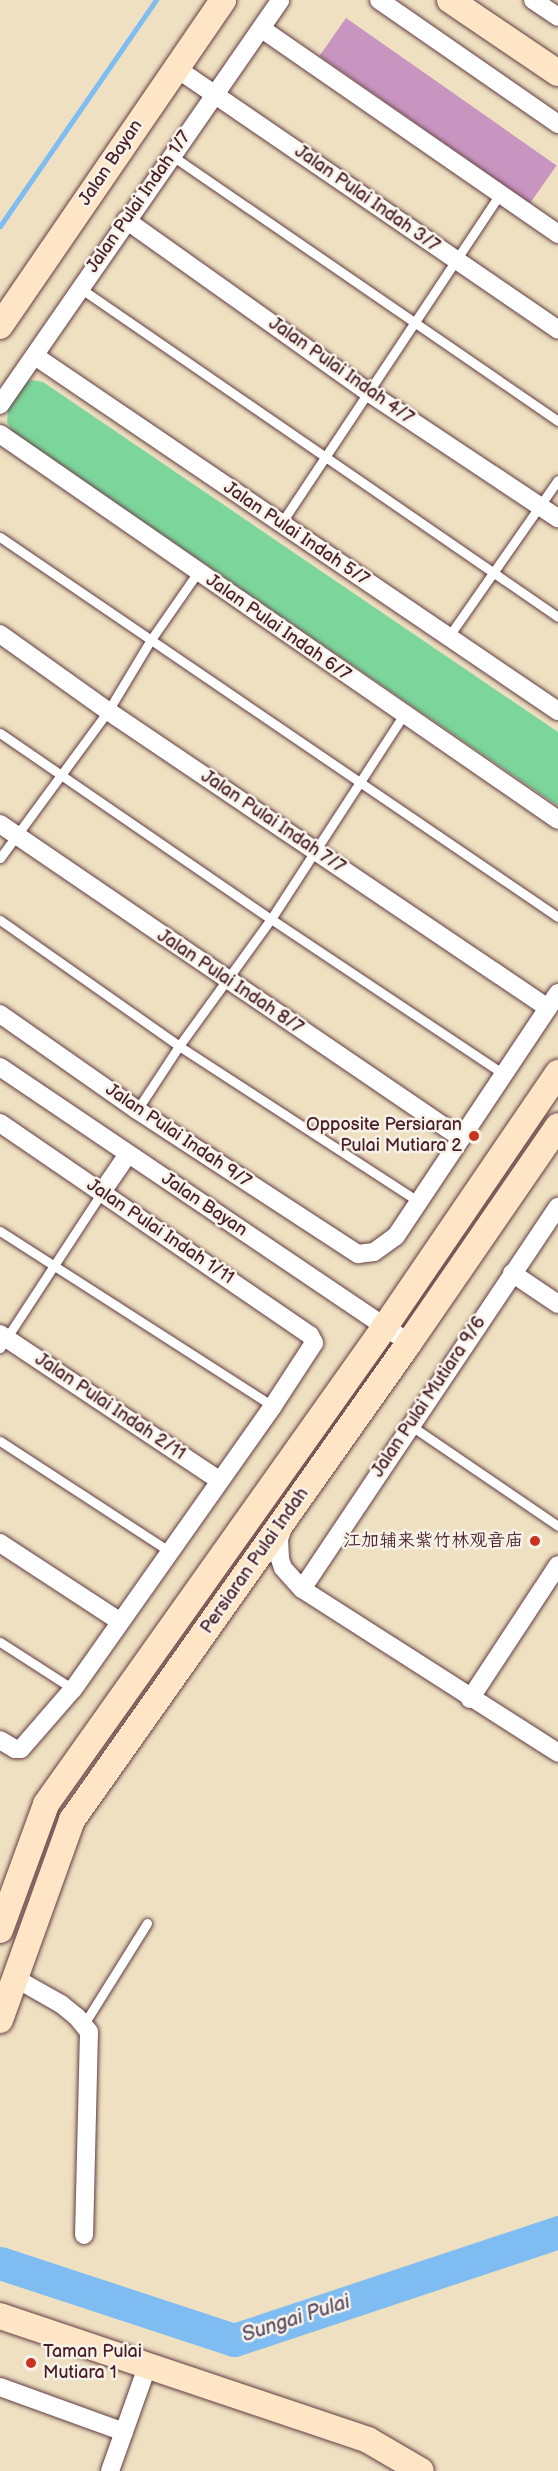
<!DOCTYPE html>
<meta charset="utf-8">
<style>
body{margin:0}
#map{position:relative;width:558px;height:2471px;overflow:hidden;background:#efe0c1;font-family:"Balsamiq Sans","LXGW WenKai TC",sans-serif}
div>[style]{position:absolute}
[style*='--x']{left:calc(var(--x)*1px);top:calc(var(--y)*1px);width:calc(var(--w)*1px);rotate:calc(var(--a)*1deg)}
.green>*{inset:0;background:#7cd69c}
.stream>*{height:5px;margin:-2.5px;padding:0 2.5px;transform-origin:2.5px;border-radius:2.5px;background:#7ebcf2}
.river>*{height:33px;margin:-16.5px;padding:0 16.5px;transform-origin:16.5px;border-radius:16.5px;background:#7ebcf2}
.building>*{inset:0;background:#c895c1;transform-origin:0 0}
.roads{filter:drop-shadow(0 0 2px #633c42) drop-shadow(0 0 2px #633c42)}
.lane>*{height:9px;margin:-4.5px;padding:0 4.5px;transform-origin:4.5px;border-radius:4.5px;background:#fff}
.street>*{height:18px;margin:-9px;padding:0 9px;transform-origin:9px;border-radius:9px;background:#fff}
.secondary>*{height:26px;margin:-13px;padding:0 13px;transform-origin:13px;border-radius:13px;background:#fde5c5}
.dots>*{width:16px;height:16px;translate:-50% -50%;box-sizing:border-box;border:3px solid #f7f3e8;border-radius:50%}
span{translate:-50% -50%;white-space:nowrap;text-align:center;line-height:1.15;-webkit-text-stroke:5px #f7f3e8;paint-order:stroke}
.street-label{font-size:18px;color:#4a1f2b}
.poi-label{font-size:18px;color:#4a1f2b}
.right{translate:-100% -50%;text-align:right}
.left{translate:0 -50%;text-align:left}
.water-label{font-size:20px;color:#5a4e67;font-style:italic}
</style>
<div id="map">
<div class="green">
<i style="clip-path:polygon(31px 380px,43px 382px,558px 732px,558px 806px,13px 432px,7px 422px,8px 410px,23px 385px)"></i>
</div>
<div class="stream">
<i style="--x:0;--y:226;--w:275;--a:-55.4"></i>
</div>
<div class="river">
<i style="--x:0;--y:2263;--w:246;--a:18.2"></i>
<i style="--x:234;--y:2340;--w:342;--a:-18.4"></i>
</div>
<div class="building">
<i style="left:346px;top:18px;width:257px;height:46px;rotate:35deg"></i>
</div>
<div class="roads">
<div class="lane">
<i style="--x:171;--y:155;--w:470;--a:34.5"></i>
<i style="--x:80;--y:288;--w:580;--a:34.54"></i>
<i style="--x:280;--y:525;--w:396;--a:-56.4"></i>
<i style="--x:0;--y:537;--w:675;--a:34.26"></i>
<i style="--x:449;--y:636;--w:190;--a:-55.1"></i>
<i style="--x:0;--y:733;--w:329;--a:34.5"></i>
<i style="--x:271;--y:919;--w:279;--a:33.7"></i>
<i style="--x:0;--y:858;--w:182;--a:-53.7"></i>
<i style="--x:108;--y:711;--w:82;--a:-59"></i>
<i style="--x:150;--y:641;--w:84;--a:-55.2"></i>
<i style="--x:0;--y:920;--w:219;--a:35.1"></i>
<i style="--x:179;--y:1046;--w:286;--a:33"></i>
<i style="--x:137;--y:1110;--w:77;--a:-56.7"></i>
<i style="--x:179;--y:1046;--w:157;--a:-54.1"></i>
<i style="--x:271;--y:919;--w:244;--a:-57"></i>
<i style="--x:0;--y:1231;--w:324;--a:32.7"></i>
<i style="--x:0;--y:1348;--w:186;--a:-56.8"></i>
<i style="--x:410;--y:1425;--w:179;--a:34.3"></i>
<i style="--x:0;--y:1441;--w:203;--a:33.1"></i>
<i style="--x:0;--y:1642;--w:87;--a:32.8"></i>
<i style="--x:84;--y:2024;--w:119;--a:-58"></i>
</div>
<div class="street">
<i style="--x:379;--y:0;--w:218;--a:34.7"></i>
<i style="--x:533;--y:0;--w:30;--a:34"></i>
<i style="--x:262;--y:29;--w:360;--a:34.7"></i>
<i style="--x:176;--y:68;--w:463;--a:34.4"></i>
<i style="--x:126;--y:220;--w:297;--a:35.4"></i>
<i style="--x:368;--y:392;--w:228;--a:33.6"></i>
<i style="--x:35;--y:356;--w:632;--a:34.17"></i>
<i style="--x:0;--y:405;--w:492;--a:-55.3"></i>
<i style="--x:0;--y:434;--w:678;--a:34.67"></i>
<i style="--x:0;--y:634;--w:133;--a:35.5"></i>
<i style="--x:108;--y:711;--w:531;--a:34.02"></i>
<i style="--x:0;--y:824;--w:558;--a:34.26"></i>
<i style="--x:0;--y:1014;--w:167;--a:35"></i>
<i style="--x:137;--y:1110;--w:264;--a:33.1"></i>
<i style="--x:358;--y:1254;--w:16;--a:-7"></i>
<i style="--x:374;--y:1252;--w:27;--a:-36"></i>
<i style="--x:396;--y:1236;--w:292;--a:-56.3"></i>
<i style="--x:0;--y:1067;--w:493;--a:34"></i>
<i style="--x:0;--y:1123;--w:376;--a:34.4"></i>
<i style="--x:310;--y:1335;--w:9;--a:63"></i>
<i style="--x:314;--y:1343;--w:75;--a:123.1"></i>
<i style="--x:273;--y:1406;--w:347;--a:125.2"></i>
<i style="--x:73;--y:1689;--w:79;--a:130.9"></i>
<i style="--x:21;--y:1749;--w:6;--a:180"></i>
<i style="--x:15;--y:1749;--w:17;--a:-149"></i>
<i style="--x:102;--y:1192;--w:46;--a:-55.6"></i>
<i style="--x:512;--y:1273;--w:55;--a:34"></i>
<i style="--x:0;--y:1334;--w:263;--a:33.7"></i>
<i style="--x:283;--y:1528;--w:12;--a:110"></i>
<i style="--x:279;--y:1539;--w:20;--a:87"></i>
<i style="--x:280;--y:1559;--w:9;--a:72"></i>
<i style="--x:283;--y:1568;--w:28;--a:48"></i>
<i style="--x:302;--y:1589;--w:304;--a:32.6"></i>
<i style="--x:0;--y:1543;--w:142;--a:33.2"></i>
<i style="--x:302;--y:1589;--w:460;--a:-56.2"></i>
<i style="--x:470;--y:1699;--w:160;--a:-56.7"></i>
<i style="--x:15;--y:1978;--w:53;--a:29.5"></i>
<i style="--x:61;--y:2004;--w:21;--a:39"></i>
<i style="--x:77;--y:2017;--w:19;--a:51"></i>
<i style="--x:89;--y:2032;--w:203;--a:91.4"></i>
<i style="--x:0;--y:2387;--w:132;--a:19.9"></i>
<i style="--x:110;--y:2471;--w:110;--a:-70.4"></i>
</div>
<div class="secondary">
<i style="--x:450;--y:0;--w:130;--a:34.1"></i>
<i style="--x:0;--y:326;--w:395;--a:-55.6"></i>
<i style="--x:0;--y:1930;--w:134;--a:-69.9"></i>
<i style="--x:46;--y:1804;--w:584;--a:-54.62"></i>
<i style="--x:384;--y:1328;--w:309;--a:-55.7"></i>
<i style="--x:0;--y:2020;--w:213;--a:-70.2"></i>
<i style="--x:72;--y:1820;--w:584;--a:-54.76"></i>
<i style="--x:409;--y:1343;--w:263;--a:-55.5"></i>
<i style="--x:0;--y:2316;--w:388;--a:18.6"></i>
<i style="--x:368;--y:2440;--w:61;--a:30.3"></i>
</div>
</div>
<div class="dots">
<i style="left:474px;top:1136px;background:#c8321e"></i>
<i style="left:535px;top:1541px;background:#c8321e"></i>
<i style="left:31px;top:2363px;background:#c8321e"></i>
</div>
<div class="street-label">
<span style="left:111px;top:163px;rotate:-56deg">Jalan Bayan</span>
<span style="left:367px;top:199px;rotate:35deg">Jalan Pulai Indah 3/7</span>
<span style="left:139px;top:202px;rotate:-55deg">Jalan Pulai Indah 1/7</span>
<span style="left:341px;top:371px;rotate:35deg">Jalan Pulai Indah 4/7</span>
<span style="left:296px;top:534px;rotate:34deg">Jalan Pulai Indah 5/7</span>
<span style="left:278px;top:628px;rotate:35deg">Jalan Pulai Indah 6/7</span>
<span style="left:273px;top:822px;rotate:34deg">Jalan Pulai Indah 7/7</span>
<span style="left:230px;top:982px;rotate:34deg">Jalan Pulai Indah 8/7</span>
<span style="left:178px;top:1136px;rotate:34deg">Jalan Pulai Indah 9/7</span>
<span style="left:204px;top:1205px;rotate:34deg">Jalan Bayan</span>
<span style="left:160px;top:1232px;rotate:34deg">Jalan Pulai Indah 1/11</span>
<span style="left:429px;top:1397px;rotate:-56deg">Jalan Pulai Mutiara 9/6</span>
<span style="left:110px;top:1407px;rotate:34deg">Jalan Pulai Indah 2/11</span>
<span style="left:255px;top:1561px;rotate:-55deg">Persiaran Pulai Indah</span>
</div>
<div class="poi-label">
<span class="right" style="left:462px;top:1136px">Opposite Persiaran<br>Pulai Mutiara 2</span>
<span class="right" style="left:523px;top:1541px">江加辅来紫竹林观音庙</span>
<span class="left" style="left:43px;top:2363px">Taman Pulai<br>Mutiara 1</span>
</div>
<div class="water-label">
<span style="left:296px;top:2319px;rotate:-18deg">Sungai Pulai</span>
</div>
</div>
